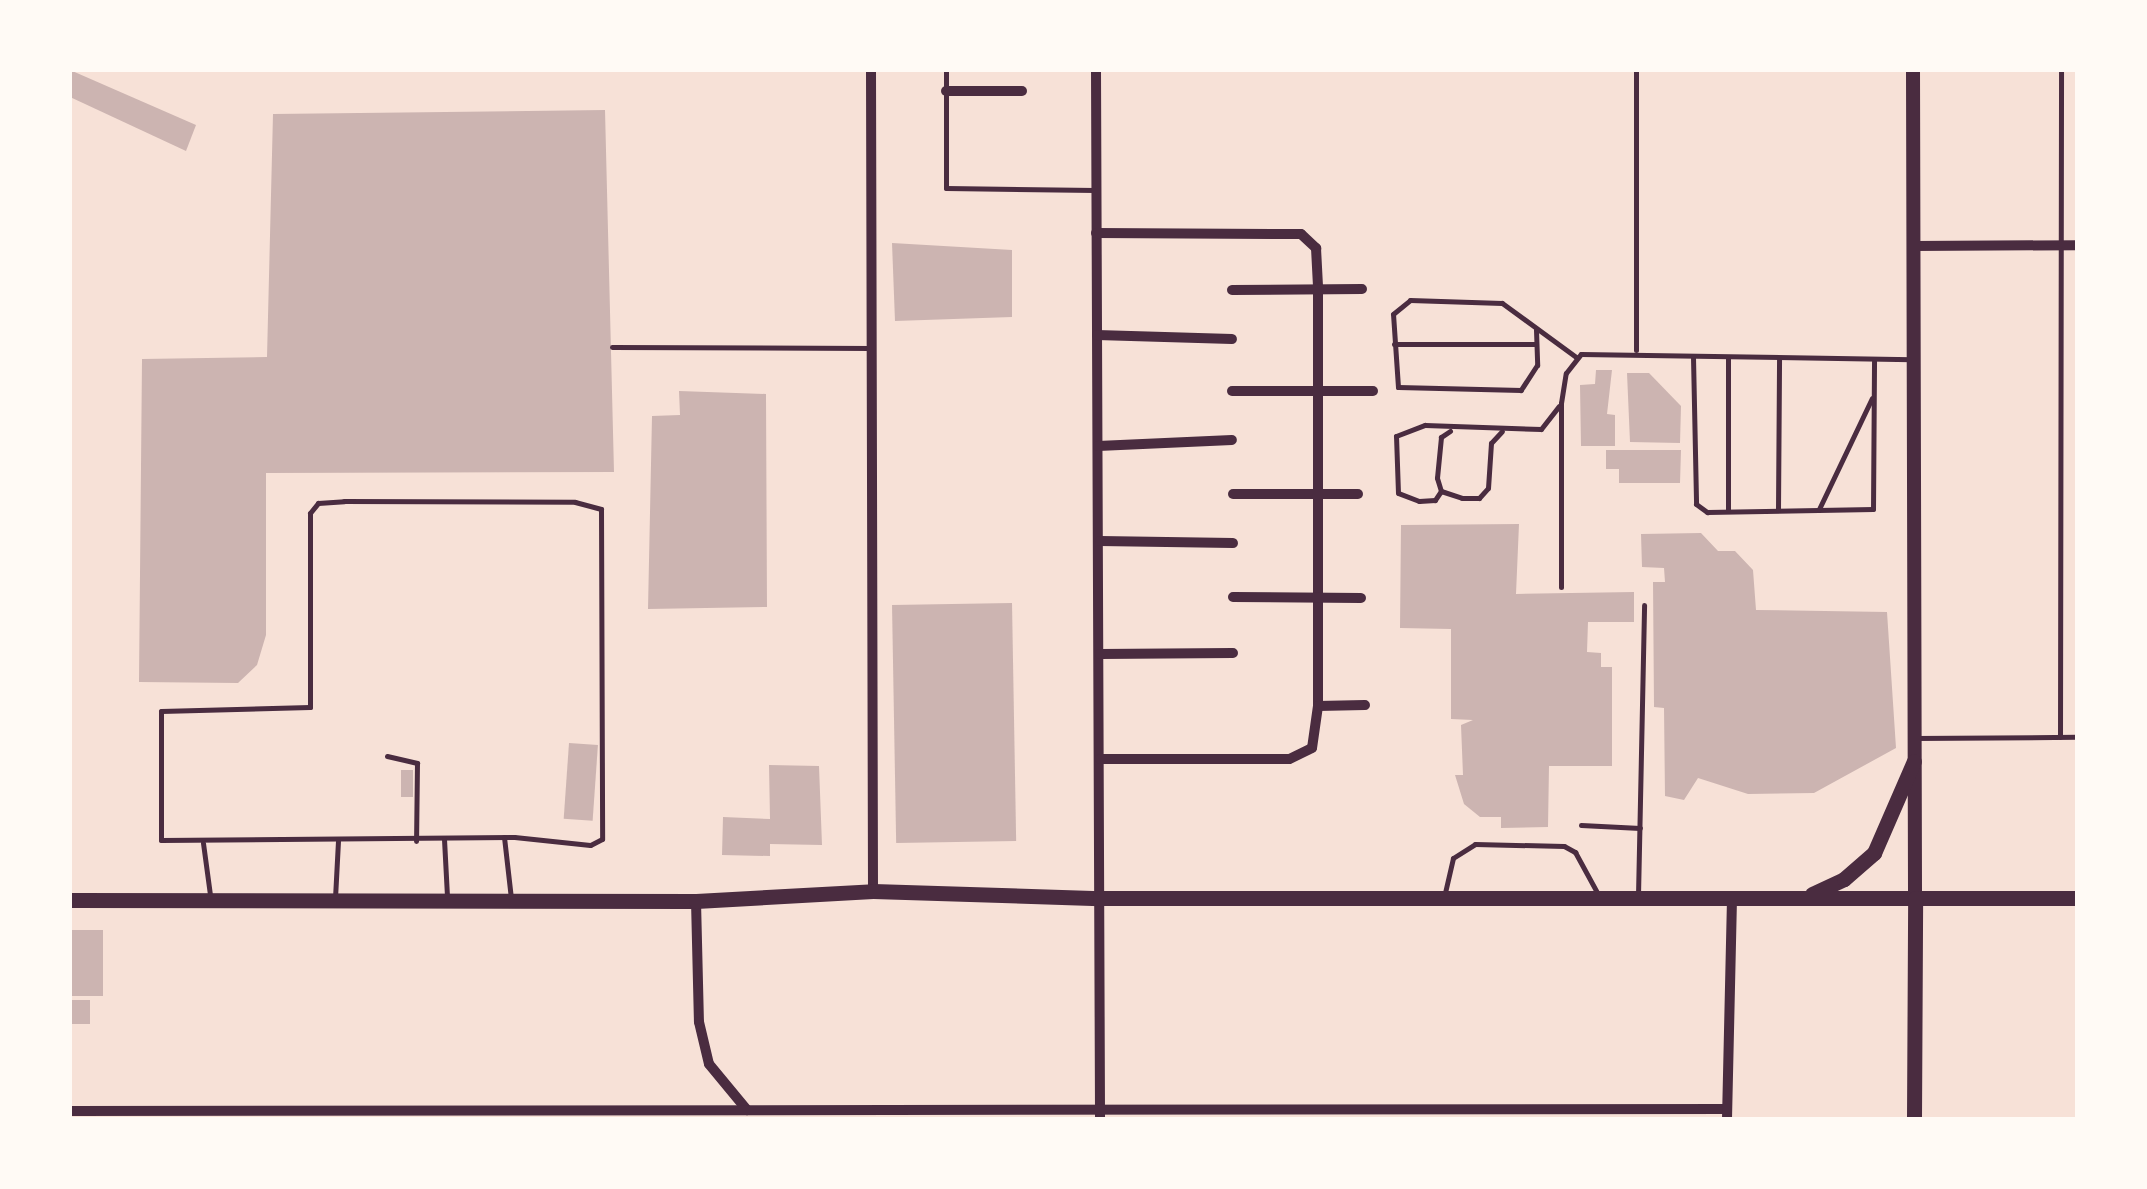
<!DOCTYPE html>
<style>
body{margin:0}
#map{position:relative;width:2147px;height:1189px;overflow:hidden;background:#f7e1d7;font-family:"Alegreya Sans",sans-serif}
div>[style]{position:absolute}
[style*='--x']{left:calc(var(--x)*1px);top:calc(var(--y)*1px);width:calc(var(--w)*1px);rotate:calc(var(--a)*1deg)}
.building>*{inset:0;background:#ccb4b1;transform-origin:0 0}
.service>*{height:5px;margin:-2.5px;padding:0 2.5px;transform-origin:2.5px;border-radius:2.5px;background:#4a2c40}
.minor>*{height:10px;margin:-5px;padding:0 5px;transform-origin:5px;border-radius:5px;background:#4a2c40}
.secondary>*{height:14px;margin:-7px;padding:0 7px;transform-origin:7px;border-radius:7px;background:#4a2c40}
.primary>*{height:15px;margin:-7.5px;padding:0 7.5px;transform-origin:7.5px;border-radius:7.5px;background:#4a2c40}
span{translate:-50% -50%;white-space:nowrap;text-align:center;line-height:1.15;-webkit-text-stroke:9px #fffaf5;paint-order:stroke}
.frame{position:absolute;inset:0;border:72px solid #fffaf5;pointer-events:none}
</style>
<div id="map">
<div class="building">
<i style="clip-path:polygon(70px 70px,196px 125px,186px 151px,70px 97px)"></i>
<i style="clip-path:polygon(605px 110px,614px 472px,266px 473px,266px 635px,257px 665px,238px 683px,139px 682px,142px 359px,267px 357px,273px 114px)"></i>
<i style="clip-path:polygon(892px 243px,1012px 250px,1012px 317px,895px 321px)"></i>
<i style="clip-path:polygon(1596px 370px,1612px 370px,1607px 414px,1615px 415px,1615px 446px,1581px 446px,1580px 385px,1595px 384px)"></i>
<i style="clip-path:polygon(1627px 373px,1649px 373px,1681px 406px,1680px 443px,1630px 442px)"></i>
<i style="clip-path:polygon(679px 391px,766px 394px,767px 607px,648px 609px,652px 416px,680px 415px)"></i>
<i style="clip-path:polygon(1606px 450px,1681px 450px,1680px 483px,1619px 483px,1619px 469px,1606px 469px)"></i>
<i style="clip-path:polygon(1519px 524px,1516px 594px,1634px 592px,1634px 622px,1588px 622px,1587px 652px,1601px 653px,1601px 667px,1612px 667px,1612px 766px,1549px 766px,1548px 827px,1501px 828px,1501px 817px,1480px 817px,1464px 804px,1455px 775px,1463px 775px,1461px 725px,1473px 720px,1451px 719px,1451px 629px,1400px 628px,1401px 525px)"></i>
<i style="clip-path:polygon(1701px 533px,1718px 551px,1735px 551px,1753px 570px,1756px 610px,1887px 612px,1896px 748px,1814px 793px,1748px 794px,1698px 778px,1684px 800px,1665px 796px,1664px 708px,1654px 707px,1653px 582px,1665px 582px,1664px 568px,1642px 567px,1641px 534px)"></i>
<i style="left:1012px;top:603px;width:238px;height:120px;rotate:89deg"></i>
<i style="left:569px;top:743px;width:29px;height:76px;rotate:4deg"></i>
<i style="clip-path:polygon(769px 765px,819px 766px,822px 845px,770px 844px,770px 856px,722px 855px,723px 817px,770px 819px)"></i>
<i style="left:401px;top:770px;width:12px;height:27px"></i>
<i style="left:70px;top:930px;width:33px;height:66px"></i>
<i style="left:70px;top:1000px;width:20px;height:24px"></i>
</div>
<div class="service">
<i style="--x:946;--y:70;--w:118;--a:90"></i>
<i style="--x:946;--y:188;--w:149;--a:0.8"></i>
<i style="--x:1536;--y:330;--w:35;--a:88"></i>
<i style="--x:1537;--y:365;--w:30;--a:123"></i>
<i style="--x:1521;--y:390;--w:123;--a:-178.6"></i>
<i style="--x:1398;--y:387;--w:73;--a:-93.9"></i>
<i style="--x:1393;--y:314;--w:22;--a:-39"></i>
<i style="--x:1410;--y:300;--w:92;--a:1.9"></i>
<i style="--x:1502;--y:303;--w:92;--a:36.1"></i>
<i style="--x:1394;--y:344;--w:142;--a:0"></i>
<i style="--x:612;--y:347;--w:259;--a:0.2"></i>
<i style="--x:1636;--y:350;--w:280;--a:-90"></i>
<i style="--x:1693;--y:357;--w:147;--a:88.8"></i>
<i style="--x:1696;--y:504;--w:14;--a:36"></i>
<i style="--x:1707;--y:512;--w:166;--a:-1"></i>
<i style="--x:1873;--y:509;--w:148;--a:-89.6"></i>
<i style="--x:1450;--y:431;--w:11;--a:146"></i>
<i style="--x:1441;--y:437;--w:41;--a:95.6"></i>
<i style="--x:1437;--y:478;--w:14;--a:73"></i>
<i style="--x:1441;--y:491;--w:22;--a:18"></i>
<i style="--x:1462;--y:498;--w:17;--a:0"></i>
<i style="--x:1479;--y:498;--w:13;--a:-48"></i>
<i style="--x:1488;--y:488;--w:45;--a:-86.2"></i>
<i style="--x:1491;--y:443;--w:16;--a:-47"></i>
<i style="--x:1441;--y:491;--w:11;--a:124"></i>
<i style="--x:1435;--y:500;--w:16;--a:176"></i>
<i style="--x:1419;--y:501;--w:22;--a:-159"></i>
<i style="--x:1398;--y:493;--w:57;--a:-92"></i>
<i style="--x:1396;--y:436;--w:31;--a:-21"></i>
<i style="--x:1425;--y:425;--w:116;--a:2"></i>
<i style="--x:1541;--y:429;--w:29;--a:-52"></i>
<i style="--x:344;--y:501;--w:231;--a:0.2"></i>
<i style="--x:575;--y:502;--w:27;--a:15"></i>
<i style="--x:601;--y:509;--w:330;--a:89.8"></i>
<i style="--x:602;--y:839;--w:13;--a:153"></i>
<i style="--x:590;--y:845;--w:76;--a:-174"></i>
<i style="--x:514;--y:837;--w:353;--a:179.5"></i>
<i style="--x:161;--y:840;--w:129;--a:-90"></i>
<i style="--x:161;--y:711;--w:149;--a:-1.5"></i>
<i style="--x:310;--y:707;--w:194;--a:-90"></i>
<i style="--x:310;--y:513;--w:13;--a:-51"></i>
<i style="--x:318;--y:503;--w:26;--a:-4"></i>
<i style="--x:1819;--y:509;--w:123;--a:-64.5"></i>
<i style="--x:1728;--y:510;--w:152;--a:-90"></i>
<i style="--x:1778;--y:510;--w:152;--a:-89.6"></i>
<i style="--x:1561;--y:587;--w:184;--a:-90"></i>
<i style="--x:1561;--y:403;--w:30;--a:-81"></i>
<i style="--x:1566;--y:373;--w:24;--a:-52"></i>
<i style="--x:1581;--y:354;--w:331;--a:0.9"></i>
<i style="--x:2060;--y:737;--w:667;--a:-89.91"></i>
<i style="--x:1915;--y:738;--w:162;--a:-0.4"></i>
<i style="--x:387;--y:756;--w:31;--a:13"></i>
<i style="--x:417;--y:763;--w:78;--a:90.7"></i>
<i style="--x:1581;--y:825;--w:59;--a:2.9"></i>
<i style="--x:504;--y:837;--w:61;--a:83.5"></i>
<i style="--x:444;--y:839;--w:57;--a:87"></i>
<i style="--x:203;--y:843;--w:52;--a:82.3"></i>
<i style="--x:1638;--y:896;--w:291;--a:-88.8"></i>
<i style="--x:1444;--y:897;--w:40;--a:-77"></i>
<i style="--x:1453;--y:858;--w:26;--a:-32"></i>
<i style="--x:1475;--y:844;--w:89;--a:1.3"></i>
<i style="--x:1564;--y:846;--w:13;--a:29"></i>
<i style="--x:1575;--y:852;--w:50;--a:61.4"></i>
<i style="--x:335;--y:898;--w:57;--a:-87"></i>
</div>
<div class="minor">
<i style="--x:871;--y:70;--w:821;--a:89.86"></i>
<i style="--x:1096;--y:70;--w:1049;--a:89.78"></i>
<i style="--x:946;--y:91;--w:76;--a:0"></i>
<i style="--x:1096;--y:233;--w:205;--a:0.3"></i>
<i style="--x:1301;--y:234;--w:21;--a:43"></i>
<i style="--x:1316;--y:248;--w:39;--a:87"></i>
<i style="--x:1318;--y:287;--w:419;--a:90"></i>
<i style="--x:1318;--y:706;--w:42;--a:98.1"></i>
<i style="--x:1312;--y:748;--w:25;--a:154"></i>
<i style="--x:1289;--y:759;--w:189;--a:180"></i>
<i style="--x:1913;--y:246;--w:164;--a:-0.3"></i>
<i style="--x:1232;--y:290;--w:130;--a:-0.4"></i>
<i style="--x:1097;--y:335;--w:135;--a:1.7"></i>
<i style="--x:1232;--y:391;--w:141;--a:0"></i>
<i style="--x:1098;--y:446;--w:134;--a:-2.6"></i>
<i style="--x:1233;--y:494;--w:125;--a:0"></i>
<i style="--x:1100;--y:541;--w:133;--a:0.9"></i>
<i style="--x:1233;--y:597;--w:128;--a:0.4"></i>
<i style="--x:1100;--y:654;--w:133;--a:-0.4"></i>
<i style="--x:1318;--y:706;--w:47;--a:-1.2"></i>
<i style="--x:696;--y:901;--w:121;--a:88.6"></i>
<i style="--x:699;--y:1022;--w:43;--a:76.6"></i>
<i style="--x:709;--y:1064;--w:60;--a:50.4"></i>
<i style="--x:70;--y:1111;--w:1657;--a:-0.07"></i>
<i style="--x:1727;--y:1119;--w:220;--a:-88.7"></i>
</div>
<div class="secondary">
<i style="--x:1913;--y:70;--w:828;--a:89.86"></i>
</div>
<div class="primary">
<i style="--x:1812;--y:894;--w:35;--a:-25"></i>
<i style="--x:1844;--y:879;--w:40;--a:-41"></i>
<i style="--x:1874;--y:853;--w:100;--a:-66.5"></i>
<i style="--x:70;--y:900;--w:626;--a:0.09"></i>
<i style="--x:696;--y:901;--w:177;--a:-3.2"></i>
<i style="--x:873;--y:891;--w:227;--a:1.8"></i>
<i style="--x:1100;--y:898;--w:977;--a:0"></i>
<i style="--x:1914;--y:1119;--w:221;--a:-89.7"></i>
</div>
<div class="frame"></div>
</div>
